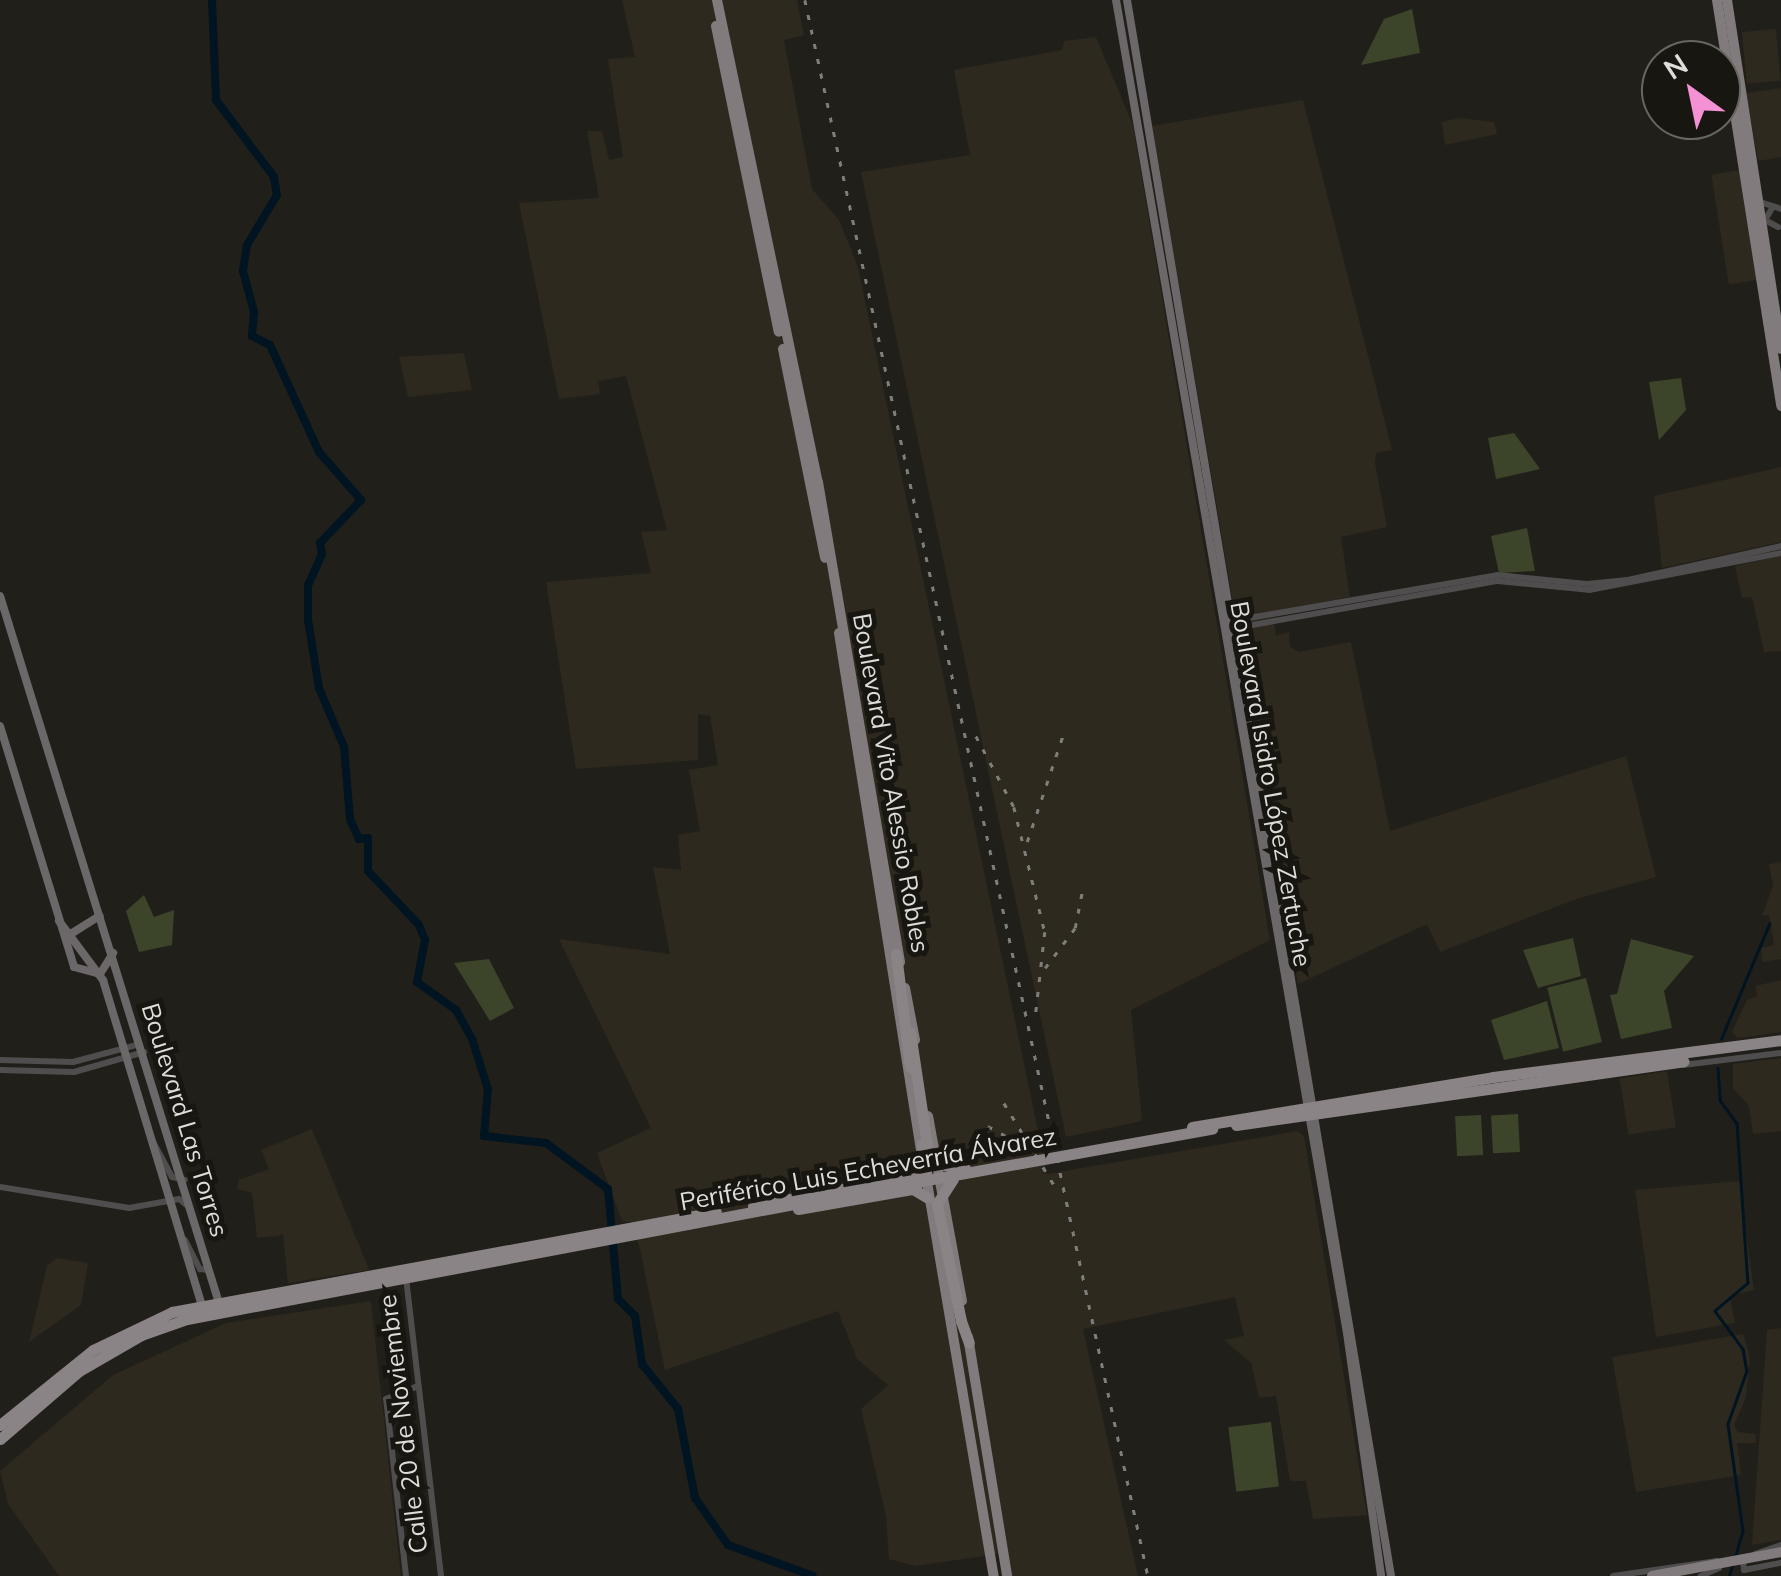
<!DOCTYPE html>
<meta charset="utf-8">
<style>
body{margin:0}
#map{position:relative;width:1781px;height:1576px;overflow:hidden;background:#211f1a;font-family:Mulish,sans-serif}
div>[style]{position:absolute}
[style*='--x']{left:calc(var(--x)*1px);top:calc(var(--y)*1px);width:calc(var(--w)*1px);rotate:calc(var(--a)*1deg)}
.built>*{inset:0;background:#2d291f;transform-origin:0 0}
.green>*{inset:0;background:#3c4529;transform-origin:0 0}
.stream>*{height:2.5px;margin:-1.25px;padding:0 1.25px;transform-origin:1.25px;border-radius:1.25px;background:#001421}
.river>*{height:8px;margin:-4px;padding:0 4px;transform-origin:4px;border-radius:4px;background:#001421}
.tertiary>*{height:6px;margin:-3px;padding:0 3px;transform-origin:3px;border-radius:3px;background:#504d4e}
.secondary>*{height:8px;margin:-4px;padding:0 4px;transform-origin:4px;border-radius:4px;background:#6c6769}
.primary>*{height:10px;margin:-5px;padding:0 5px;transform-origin:5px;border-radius:5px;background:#817b7d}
.trunk>*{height:11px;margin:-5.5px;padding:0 5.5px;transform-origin:5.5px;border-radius:5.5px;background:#8a8486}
.rail>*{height:2.5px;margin-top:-1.25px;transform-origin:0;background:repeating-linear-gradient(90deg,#807e7a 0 5px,transparent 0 15px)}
.trunk-bridge>*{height:11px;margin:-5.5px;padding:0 5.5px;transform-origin:5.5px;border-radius:5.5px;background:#8a8486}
span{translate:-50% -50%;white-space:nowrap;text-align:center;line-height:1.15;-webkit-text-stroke:10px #181611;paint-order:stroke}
.street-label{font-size:25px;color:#dfddda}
.north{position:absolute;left:1641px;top:40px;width:100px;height:100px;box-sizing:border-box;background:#181611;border:2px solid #686661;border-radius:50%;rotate:327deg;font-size:28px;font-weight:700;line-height:40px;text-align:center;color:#dfddda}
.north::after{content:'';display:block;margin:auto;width:35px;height:45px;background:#f491d4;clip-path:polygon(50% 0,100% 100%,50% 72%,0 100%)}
</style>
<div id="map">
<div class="built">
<i style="clip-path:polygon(622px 0,797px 0,804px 35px,784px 40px,812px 189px,839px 220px,858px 267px,1047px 1174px,1298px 1131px,1304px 1136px,1367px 1515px,1313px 1519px,1306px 1481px,1290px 1481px,1276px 1396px,1259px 1398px,1251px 1363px,1224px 1340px,1244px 1336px,1235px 1297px,1083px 1329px,1138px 1576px,1009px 1576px,1004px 1553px,916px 1566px,889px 1559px,886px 1516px,861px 1409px,888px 1385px,857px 1359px,838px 1311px,665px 1370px,640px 1249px,631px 1222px,622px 1221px,597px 1153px,651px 1128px,559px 939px,670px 954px,653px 867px,681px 870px,678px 835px,700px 831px,689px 770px,718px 765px,710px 716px,698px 714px,698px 760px,576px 769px,546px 582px,651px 573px,641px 532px,667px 530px,626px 376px,598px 381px,600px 394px,559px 399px,519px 203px,599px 198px,587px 131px,602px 131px,609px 160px,623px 157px,608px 59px,635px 57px)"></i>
<i style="left:1776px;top:29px;width:52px;height:34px;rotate:85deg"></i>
<i style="clip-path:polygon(1096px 37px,1133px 125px,1270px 940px,1131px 1010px,1142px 1121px,1066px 1137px,861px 172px,970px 155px,954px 70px,1062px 50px,1064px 41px)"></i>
<i style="clip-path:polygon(1781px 88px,1781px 157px,1758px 161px,1746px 93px)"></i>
<i style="clip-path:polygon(1303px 100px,1392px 450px,1376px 453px,1375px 463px,1387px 527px,1341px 537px,1350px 597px,1272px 611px,1276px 636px,1289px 632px,1290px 647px,1299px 652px,1351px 642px,1390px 831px,1626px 756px,1656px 877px,1576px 899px,1440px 952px,1427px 924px,1298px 984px,1152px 126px)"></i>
<i style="clip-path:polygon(1459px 118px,1494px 122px,1497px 134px,1445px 145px,1442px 122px)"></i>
<i style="left:1741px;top:170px;width:111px;height:30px;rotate:81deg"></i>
<i style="clip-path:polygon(464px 353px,472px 390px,408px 397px,399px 357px)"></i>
<i style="clip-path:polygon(1781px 467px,1781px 542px,1662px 568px,1654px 496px)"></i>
<i style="clip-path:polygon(1781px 556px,1781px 651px,1764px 652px,1752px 597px,1742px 598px,1735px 566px)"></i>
<i style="clip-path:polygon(1781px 862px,1781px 959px,1762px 962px,1761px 948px,1774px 945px,1769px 915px,1762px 915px,1773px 886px,1769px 864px)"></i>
<i style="clip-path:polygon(1781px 980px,1781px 1032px,1738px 1038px,1732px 1032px,1747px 1000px,1757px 996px,1755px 986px)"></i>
<i style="clip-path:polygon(1781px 1058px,1781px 1131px,1753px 1134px,1749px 1106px,1733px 1088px,1733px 1064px)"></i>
<i style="left:1667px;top:1071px;width:57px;height:48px;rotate:81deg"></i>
<i style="clip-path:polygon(312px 1129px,369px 1270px,288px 1283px,283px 1235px,257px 1238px,252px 1193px,237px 1189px,239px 1180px,269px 1169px,261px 1150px)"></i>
<i style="clip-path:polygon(1739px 1181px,1754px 1290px,1730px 1296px,1735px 1323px,1656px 1337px,1635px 1190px)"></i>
<i style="clip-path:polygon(57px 1258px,88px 1263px,81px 1305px,29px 1342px,47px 1266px)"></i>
<i style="clip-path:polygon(371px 1301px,401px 1576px,59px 1576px,8px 1504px,0 1471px,113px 1375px,226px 1323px)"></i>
<i style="clip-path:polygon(1781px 1328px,1781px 1540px,1752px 1545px,1767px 1330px)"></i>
<i style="clip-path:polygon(1743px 1334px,1750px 1357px,1746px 1398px,1734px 1425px,1738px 1432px,1755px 1434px,1756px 1443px,1737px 1443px,1741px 1475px,1636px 1492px,1612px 1357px)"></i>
</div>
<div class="green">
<i style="clip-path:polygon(1412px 9px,1420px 53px,1361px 65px,1384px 19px)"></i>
<i style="clip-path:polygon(1681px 378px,1686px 410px,1659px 440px,1649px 382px)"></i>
<i style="clip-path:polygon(1514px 433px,1540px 469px,1496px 479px,1488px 438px)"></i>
<i style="clip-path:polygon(1527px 528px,1535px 571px,1499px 573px,1491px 536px)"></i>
<i style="clip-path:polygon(144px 895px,154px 917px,174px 910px,172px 945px,139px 952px,126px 911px)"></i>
<i style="clip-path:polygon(1573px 938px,1581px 976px,1538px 988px,1523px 950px)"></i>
<i style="clip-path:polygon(1631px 939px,1694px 956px,1664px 991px,1672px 1028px,1621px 1039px,1610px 995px,1617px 994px)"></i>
<i style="clip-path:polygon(489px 959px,514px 1008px,490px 1021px,454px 963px)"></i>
<i style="left:1586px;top:978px;width:66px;height:40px;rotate:76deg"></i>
<i style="clip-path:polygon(1547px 1001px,1559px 1048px,1504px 1060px,1491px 1020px)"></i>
<i style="left:1518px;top:1114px;width:38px;height:27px;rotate:87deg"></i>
<i style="left:1481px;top:1115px;width:40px;height:26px;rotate:87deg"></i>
<i style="left:1271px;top:1422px;width:65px;height:43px;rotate:83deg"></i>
</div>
<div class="stream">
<i style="--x:1721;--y:1039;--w:125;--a:-67.3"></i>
<i style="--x:1718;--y:1068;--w:32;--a:86"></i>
<i style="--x:1720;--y:1100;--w:29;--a:54"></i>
<i style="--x:1737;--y:1123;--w:160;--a:86.1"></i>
<i style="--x:1748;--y:1283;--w:43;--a:139.7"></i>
<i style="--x:1715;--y:1311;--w:47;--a:53.6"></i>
<i style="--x:1743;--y:1349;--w:22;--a:80"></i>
<i style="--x:1747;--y:1371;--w:56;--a:109.7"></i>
<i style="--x:1728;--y:1424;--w:108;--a:82"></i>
<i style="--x:1743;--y:1531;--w:26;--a:106"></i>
<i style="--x:1729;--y:1576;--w:14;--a:-73"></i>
</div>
<div class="river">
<i style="--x:212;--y:0;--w:100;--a:87.7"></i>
<i style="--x:216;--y:100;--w:96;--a:53"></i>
<i style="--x:274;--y:177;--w:18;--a:81"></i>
<i style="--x:277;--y:195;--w:58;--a:121"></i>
<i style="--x:247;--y:245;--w:26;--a:99"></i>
<i style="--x:243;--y:271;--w:42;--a:75"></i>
<i style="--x:254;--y:312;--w:24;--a:95"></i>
<i style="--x:252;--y:336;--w:20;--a:27"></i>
<i style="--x:270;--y:345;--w:118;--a:65.4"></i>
<i style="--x:319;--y:452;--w:64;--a:48.8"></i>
<i style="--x:361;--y:500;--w:59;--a:133.6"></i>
<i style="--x:320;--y:543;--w:11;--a:80"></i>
<i style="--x:322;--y:554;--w:34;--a:114"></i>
<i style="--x:308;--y:585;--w:35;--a:90"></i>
<i style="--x:308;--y:620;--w:69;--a:80.8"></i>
<i style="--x:319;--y:688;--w:64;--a:67"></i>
<i style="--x:344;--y:747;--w:72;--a:85.2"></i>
<i style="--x:350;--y:819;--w:22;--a:66"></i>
<i style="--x:359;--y:839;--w:9;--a:-6"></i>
<i style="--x:368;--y:838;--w:33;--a:90"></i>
<i style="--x:368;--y:871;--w:74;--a:46.6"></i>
<i style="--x:419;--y:925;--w:16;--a:68"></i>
<i style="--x:425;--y:940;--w:43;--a:100.8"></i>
<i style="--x:417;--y:982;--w:48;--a:35.7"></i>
<i style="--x:456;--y:1010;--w:33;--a:61"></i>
<i style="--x:472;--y:1039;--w:52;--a:72.3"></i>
<i style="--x:488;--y:1089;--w:47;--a:94.9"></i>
<i style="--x:484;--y:1136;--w:62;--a:6.4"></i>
<i style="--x:546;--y:1143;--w:77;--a:36.6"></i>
<i style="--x:608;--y:1189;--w:110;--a:84.8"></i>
<i style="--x:618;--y:1299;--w:24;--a:45"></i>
<i style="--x:635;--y:1316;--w:49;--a:81.7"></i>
<i style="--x:642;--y:1364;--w:58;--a:51.3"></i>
<i style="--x:678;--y:1409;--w:91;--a:79.2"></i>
<i style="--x:695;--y:1498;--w:57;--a:54.9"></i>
<i style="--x:728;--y:1545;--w:90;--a:20"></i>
</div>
<div class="tertiary">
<i style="--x:1760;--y:202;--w:22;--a:18"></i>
<i style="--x:1771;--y:210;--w:12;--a:121"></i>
<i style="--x:1765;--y:220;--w:15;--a:28"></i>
<i style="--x:1226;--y:622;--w:275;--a:-9.8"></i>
<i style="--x:1497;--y:575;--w:90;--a:5.7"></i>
<i style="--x:1587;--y:584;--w:41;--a:-5.6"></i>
<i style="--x:1628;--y:580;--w:157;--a:-12.5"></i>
<i style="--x:1230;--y:629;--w:272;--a:-10.2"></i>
<i style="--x:1498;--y:581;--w:91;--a:5.6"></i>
<i style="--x:1589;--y:590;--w:196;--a:-10.9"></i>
<i style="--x:0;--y:1060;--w:73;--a:1.6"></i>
<i style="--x:73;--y:1062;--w:69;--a:-15"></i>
<i style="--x:1683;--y:1065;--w:99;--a:-7"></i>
<i style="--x:0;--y:1070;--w:74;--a:1.5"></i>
<i style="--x:74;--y:1072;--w:73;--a:-15.9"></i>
<i style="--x:151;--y:1138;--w:44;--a:61.7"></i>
<i style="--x:172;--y:1177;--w:13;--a:13"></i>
<i style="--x:0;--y:1187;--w:131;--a:9.2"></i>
<i style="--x:129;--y:1208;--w:51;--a:-10.2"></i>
<i style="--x:179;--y:1199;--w:11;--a:38"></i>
<i style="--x:185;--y:1240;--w:33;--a:63"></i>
<i style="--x:200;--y:1269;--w:9;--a:6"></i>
<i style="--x:406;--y:1278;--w:300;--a:83.3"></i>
<i style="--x:1755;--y:1554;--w:28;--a:-19"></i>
<i style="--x:1743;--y:1559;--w:11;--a:85"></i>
<i style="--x:1744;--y:1570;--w:38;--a:-11"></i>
<i style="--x:406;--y:1576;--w:178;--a:-96.4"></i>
<i style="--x:386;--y:1399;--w:35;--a:-22"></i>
<i style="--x:1613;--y:1576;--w:105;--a:-8.2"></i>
<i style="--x:1717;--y:1561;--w:7;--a:74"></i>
<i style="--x:1719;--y:1568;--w:20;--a:156"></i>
</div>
<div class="secondary">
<i style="--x:1116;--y:0;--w:1353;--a:80.17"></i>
<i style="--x:1347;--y:1333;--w:245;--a:82"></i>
<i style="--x:1127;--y:0;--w:1598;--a:80.49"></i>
<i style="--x:0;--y:596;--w:740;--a:72.79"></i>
<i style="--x:0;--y:726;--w:252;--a:72.9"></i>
<i style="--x:74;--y:967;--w:27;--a:15"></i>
<i style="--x:100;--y:974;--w:25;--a:-58"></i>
<i style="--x:59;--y:921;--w:74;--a:53.3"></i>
<i style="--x:103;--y:980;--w:341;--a:73.1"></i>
<i style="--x:69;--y:935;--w:36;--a:-32"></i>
</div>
<div class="primary">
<i style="--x:717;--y:0;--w:492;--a:78.2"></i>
<i style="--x:818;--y:482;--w:487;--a:80.3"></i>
<i style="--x:1717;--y:0;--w:411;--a:81"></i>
<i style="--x:1727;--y:0;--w:353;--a:81.2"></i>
<i style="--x:716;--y:26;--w:312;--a:78.4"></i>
<i style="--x:783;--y:349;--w:213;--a:78.6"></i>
<i style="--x:839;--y:633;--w:523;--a:80.99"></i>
<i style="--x:905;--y:988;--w:53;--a:79.1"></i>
<i style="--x:928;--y:1116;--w:188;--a:79.6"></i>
<i style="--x:926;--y:1176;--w:406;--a:80.4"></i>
<i style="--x:968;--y:1337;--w:242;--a:80.7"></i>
<i style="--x:1652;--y:1576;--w:131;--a:-10.5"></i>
</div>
<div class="trunk">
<i style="--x:896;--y:954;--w:114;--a:82.9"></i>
<i style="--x:1236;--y:1125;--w:452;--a:-8.1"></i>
<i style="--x:1192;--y:1127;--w:305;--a:-9.4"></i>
<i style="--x:1493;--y:1077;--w:290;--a:-7.3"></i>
<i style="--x:913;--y:1189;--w:21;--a:-51"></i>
<i style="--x:926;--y:1173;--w:29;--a:-98"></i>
<i style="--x:753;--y:1206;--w:176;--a:-10.8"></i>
<i style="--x:798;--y:1209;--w:117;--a:-9.9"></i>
<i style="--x:913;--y:1189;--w:17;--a:31"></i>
<i style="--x:961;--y:1321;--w:23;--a:70"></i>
<i style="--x:0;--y:1425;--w:119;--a:-38.9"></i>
<i style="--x:93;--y:1350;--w:88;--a:-25.7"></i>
<i style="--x:172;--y:1312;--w:553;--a:-10.42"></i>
<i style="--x:0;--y:1439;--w:104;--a:-40.7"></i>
<i style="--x:79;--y:1371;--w:72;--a:-30.1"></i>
<i style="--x:141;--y:1335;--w:49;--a:-19.2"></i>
<i style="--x:187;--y:1319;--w:623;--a:-10.73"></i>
</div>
<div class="rail">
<i style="--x:805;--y:0;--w:1613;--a:77.72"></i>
<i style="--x:976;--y:736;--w:81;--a:61.8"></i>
<i style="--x:1014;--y:807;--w:129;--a:76.1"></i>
<i style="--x:1045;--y:932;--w:90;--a:96.4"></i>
<i style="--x:1027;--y:842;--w:119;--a:-71.4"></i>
<i style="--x:1045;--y:968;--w:50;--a:-53.1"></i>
<i style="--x:1075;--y:928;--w:36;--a:-79"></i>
<i style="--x:1004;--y:1103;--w:96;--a:58.6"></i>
<i style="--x:988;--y:1126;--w:39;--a:29"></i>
</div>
<div class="trunk-bridge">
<i style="--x:910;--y:1032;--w:120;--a:81.4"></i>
<i style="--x:928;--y:1151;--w:18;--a:47"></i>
<i style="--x:940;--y:1164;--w:26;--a:11"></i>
<i style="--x:953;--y:1179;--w:30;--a:123"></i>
<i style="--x:937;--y:1204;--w:119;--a:78.4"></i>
<i style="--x:799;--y:1203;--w:420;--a:-10.2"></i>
</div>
<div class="street-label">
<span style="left:891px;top:783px;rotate:80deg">Boulevard Vito Alessio Robles</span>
<span style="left:1271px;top:784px;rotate:80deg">Boulevard Isidro López Zertuche</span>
<span style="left:185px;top:1120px;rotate:73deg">Boulevard Las Torres</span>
<span style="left:868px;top:1169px;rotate:-10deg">Periférico Luis Echeverría Álvarez</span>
<span style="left:403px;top:1424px;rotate:-97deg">Calle 20 de Noviembre</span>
</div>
<div class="north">N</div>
</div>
